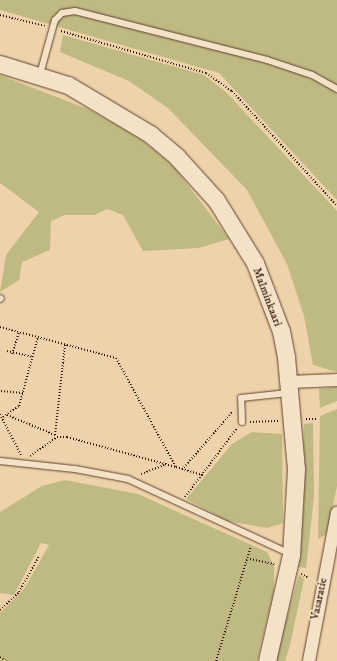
<!DOCTYPE html>
<style>
body{margin:0}
#map{position:relative;width:337px;height:661px;overflow:hidden;background:#eed3aa;font-family:"IM FELL DW Pica",serif}
div>[style]{position:absolute}
[style*='--x']{left:calc(var(--x)*1px);top:calc(var(--y)*1px);width:calc(var(--w)*1px);rotate:calc(var(--a)*1deg)}
.green>*{inset:0;background:#bfba84}
.path>*{height:2px;margin-top:-1px;transform-origin:0;background:repeating-linear-gradient(90deg,#321105 0 1px,transparent 0 3px)}
.roads{filter:drop-shadow(0 0 1px #61422e) drop-shadow(0 0 1px #61422e)}
.lane>*{height:6px;margin:-3px;padding:0 3px;transform-origin:3px;border-radius:3px;background:#f4e2c8}
.street>*{height:12px;margin:-6px;padding:0 6px;transform-origin:6px;border-radius:6px;background:#f4e2c8}
.secondary>*{height:17px;margin:-8.5px;padding:0 8.5px;transform-origin:8.5px;border-radius:8.5px;background:#f4e2c8}
span{translate:-50% -50%;white-space:nowrap;text-align:center;line-height:1.15;-webkit-text-stroke:3px #f4e2c8;paint-order:stroke}
.street-label{font-size:12px;color:#321105}
</style>
<div id="map">
<div class="green">
<i style="clip-path:polygon(0 0,337px 0,337px 200px,219px 73px,0 10px)"></i>
<i style="clip-path:polygon(63px 35px,204px 75px,226px 92px,337px 211px,337px 372px,313px 365px,304px 316px,287px 264px,247px 190px,168px 108px,129px 81px,60px 52px)"></i>
<i style="clip-path:polygon(0 75px,90px 110px,141px 139px,174px 167px,229px 239px,199px 248px,143px 251px,123px 215px,107px 209px,95px 215px,65px 215px,51px 221px,50px 250px,22px 262px,19px 280px,0 292px,6px 255px,39px 212px,0 183px)"></i>
<i style="clip-path:polygon(337px 387px,337px 401px,320px 408px,319px 389px)"></i>
<i style="clip-path:polygon(337px 409px,337px 486px,327px 534px,318px 539px,320px 416px)"></i>
<i style="clip-path:polygon(313px 423px,314px 497px,306px 568px,299px 567px,304px 424px)"></i>
<i style="clip-path:polygon(252px 432px,282px 434px,283px 523px,267px 528px,227px 521px,186px 499px,232px 444px)"></i>
<i style="clip-path:polygon(65px 480px,138px 494px,267px 552px,274px 566px,274px 591px,257px 661px,0 661px,0 613px,24px 589px,49px 545px,41px 543px,14px 595px,0 593px,0 512px,42px 486px)"></i>
<i style="clip-path:polygon(299px 575px,304px 579px,290px 645px,285px 661px,274px 661px)"></i>
</div>
<div class="path">
<i style="--x:0;--y:15;--w:46;--a:13.7"></i>
<i style="--x:61;--y:31;--w:151;--a:16.2"></i>
<i style="--x:206;--y:73;--w:32;--a:35"></i>
<i style="--x:232;--y:91;--w:156;--a:47.6"></i>
<i style="--x:0;--y:327;--w:120;--a:15"></i>
<i style="--x:116;--y:358;--w:124;--a:61.2"></i>
<i style="--x:176;--y:467;--w:28;--a:17"></i>
<i style="--x:7;--y:351;--w:26;--a:13"></i>
<i style="--x:12;--y:354;--w:23;--a:-72"></i>
<i style="--x:1;--y:391;--w:22;--a:5"></i>
<i style="--x:0;--y:414;--w:46;--a:62.9"></i>
<i style="--x:7;--y:415;--w:52;--a:22.6"></i>
<i style="--x:3;--y:417;--w:19;--a:-35"></i>
<i style="--x:19;--y:406;--w:72;--a:-74.6"></i>
<i style="--x:306;--y:419;--w:11;--a:0"></i>
<i style="--x:250;--y:422;--w:28;--a:-2"></i>
<i style="--x:55;--y:435;--w:91;--a:-83.7"></i>
<i style="--x:30;--y:456;--w:33;--a:-35"></i>
<i style="--x:57;--y:437;--w:10;--a:0"></i>
<i style="--x:67;--y:437;--w:113;--a:15.4"></i>
<i style="--x:182;--y:470;--w:77;--a:-49.2"></i>
<i style="--x:141;--y:474;--w:25;--a:-21"></i>
<i style="--x:185;--y:497;--w:86;--a:-53"></i>
<i style="--x:250;--y:559;--w:25;--a:12"></i>
<i style="--x:301;--y:574;--w:7;--a:27"></i>
<i style="--x:0;--y:610;--w:26;--a:-43"></i>
<i style="--x:19;--y:592;--w:41;--a:-60.9"></i>
<i style="--x:0;--y:657;--w:6;--a:31"></i>
<i style="--x:216;--y:661;--w:120;--a:-73.1"></i>
</div>
<div class="roads">
<div class="lane">
<i style="--x:40;--y:74;--w:56;--a:-74.5"></i>
<i style="--x:55;--y:20;--w:10;--a:-45"></i>
<i style="--x:62;--y:13;--w:13;--a:-9"></i>
<i style="--x:75;--y:11;--w:198;--a:14.3"></i>
<i style="--x:267;--y:60;--w:47;--a:18.4"></i>
<i style="--x:312;--y:75;--w:29;--a:29"></i>
<i style="--x:0;--y:299;--w:1;--a:-45"></i>
<i style="--x:242;--y:422;--w:24;--a:-92"></i>
<i style="--x:241;--y:398;--w:47;--a:-6.1"></i>
<i style="--x:0;--y:461;--w:75;--a:6.1"></i>
<i style="--x:75;--y:469;--w:54;--a:10.7"></i>
<i style="--x:128;--y:479;--w:179;--a:24.8"></i>
</div>
<div class="street">
<i style="--x:290;--y:382;--w:47;--a:-2.4"></i>
<i style="--x:309;--y:661;--w:151;--a:-79.3"></i>
</div>
<div class="secondary">
<i style="--x:0;--y:64;--w:71;--a:17.2"></i>
<i style="--x:68;--y:85;--w:96;--a:30.9"></i>
<i style="--x:150;--y:134;--w:35;--a:40"></i>
<i style="--x:177;--y:157;--w:58;--a:47.8"></i>
<i style="--x:216;--y:200;--w:74;--a:58.2"></i>
<i style="--x:255;--y:263;--w:73;--a:69.1"></i>
<i style="--x:281;--y:331;--w:26;--a:79"></i>
<i style="--x:286;--y:357;--w:112;--a:84.9"></i>
<i style="--x:296;--y:469;--w:86;--a:93.3"></i>
<i style="--x:291;--y:555;--w:109;--a:102.8"></i>
</div>
</div>
<div class="street-label">
<span style="left:267px;top:297px;rotate:69deg">Malminkaari</span>
<span style="left:319px;top:599px;rotate:-78deg">Vasaratie</span>
</div>
</div>
